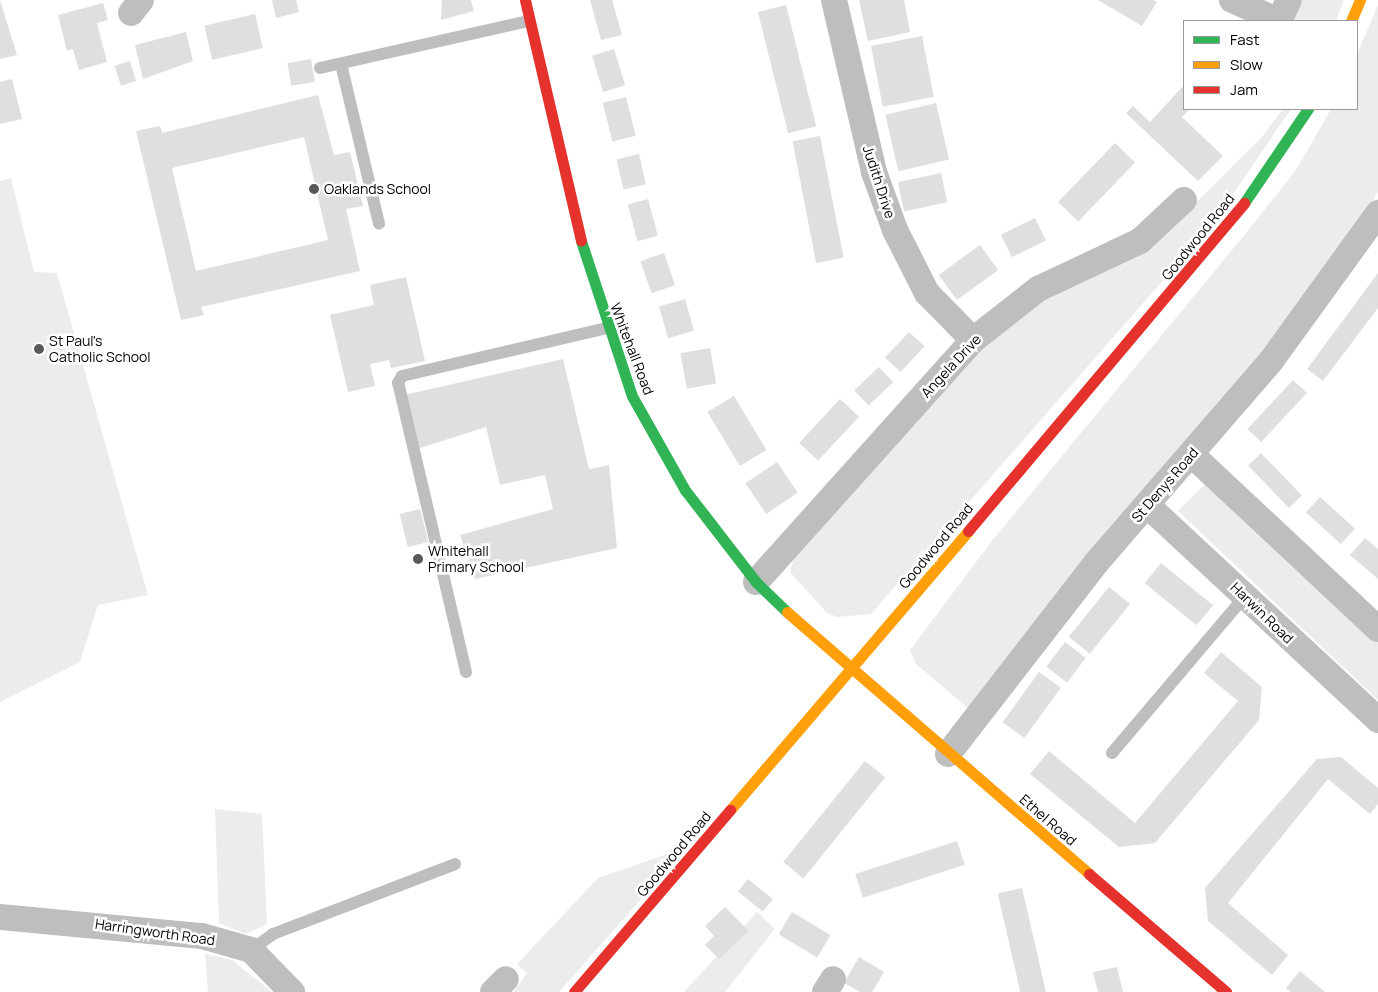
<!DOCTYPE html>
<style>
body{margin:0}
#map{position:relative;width:1378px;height:992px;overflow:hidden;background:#fff;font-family:Manrope,sans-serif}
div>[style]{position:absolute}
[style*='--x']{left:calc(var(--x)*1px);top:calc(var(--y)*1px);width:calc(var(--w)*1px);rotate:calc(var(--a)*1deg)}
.green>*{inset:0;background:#ececec}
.building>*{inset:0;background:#dfdfdf;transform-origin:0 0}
.lane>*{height:12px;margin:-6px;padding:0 6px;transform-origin:6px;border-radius:6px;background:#bebebe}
.street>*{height:26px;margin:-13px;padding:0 13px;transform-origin:13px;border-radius:13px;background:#bebebe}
.fast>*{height:11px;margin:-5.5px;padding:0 5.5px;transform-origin:5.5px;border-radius:5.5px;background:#30b455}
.slow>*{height:11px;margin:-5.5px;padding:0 5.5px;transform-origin:5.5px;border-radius:5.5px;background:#ff9f0a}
.jam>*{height:11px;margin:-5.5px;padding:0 5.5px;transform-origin:5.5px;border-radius:5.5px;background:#e5322d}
.dots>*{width:14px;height:14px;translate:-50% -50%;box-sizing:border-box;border:2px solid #fff;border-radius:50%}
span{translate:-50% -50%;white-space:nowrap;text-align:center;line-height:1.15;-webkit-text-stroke:5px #fff;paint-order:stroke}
.street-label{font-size:14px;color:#000}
.poi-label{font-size:14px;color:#000}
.left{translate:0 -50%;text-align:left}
.legend{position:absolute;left:1183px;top:20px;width:175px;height:90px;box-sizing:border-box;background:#fff;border:1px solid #999;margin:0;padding:6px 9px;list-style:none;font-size:15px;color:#000}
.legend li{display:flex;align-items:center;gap:10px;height:25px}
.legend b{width:25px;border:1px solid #999}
</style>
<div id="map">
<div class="green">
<i style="clip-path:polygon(1297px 0,1344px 0,1336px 21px,1291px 21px)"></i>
<i style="clip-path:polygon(1378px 5px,1378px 192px,1347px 245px,1276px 340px,970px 710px,916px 664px,910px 650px,991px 542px,1246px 233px,1296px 170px,1331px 109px,1357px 109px,1357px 54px)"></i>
<i style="clip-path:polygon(1283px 109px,1291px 109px,1214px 222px,871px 614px,837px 617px,826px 612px,790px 572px,796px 548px,979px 349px,1020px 312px,1163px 235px,1261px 138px)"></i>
<i style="clip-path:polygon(11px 178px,34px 272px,57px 273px,148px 595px,98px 605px,80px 662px,0 702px,0 181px)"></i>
<i style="clip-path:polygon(1207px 482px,1292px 567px,1378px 639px,1378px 700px,1178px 511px)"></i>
<i style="clip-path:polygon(215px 809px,262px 814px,267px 924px,246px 934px,219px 923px)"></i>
<i style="clip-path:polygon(676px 851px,680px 855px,559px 992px,514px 992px,527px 973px,517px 964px,598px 878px)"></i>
<i style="clip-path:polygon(757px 912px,775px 929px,725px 992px,684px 992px)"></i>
<i style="clip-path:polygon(205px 954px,232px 960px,272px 992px,208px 992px)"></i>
</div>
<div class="building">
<i style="clip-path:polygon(0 0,17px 55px,0 59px)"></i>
<i style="clip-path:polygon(272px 0,296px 0,299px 12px,276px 18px)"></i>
<i style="clip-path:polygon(442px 0,471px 0,474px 11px,441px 20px)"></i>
<i style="clip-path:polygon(590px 0,612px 0,622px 35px,601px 40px)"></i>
<i style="clip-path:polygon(859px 0,904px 0,910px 32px,868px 41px)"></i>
<i style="clip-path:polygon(1098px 0,1153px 0,1157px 2px,1142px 26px)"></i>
<i style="clip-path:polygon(103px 3px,108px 20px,97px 23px,107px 62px,79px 70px,73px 49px,67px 51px,58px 15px)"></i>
<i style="left:786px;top:5px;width:125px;height:29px;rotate:76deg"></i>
<i style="left:255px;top:14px;width:35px;height:52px;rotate:77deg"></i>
<i style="clip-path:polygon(186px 32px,193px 61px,143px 79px,135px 45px)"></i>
<i style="left:922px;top:36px;width:62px;height:52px;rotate:79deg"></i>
<i style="left:614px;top:49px;width:38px;height:23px;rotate:73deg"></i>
<i style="left:311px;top:59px;width:23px;height:24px;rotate:80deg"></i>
<i style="left:130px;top:61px;width:21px;height:16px;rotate:73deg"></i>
<i style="clip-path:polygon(12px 79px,22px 119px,0 124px,0 82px)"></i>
<i style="clip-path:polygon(1184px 85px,1184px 109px,1190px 109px,1182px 117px,1223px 156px,1198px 181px,1126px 113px,1133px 106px,1150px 122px)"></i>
<i style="clip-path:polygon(evenodd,318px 95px,334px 155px,350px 152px,363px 206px,346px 209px,360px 271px,201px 307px,204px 315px,181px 320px,136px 131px,160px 126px,162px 133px,318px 95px,304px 137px,328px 240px,196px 271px,172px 168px,304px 137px)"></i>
<i style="left:626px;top:97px;width:40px;height:24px;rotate:76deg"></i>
<i style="left:936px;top:103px;width:58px;height:52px;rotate:77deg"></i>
<i style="left:820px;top:136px;width:124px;height:28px;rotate:79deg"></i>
<i style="left:1115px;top:143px;width:28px;height:82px;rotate:44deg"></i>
<i style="left:639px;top:154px;width:31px;height:23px;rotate:77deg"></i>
<i style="left:941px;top:173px;width:30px;height:44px;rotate:78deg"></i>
<i style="left:648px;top:199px;width:38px;height:21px;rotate:75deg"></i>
<i style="left:1035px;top:218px;width:25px;height:38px;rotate:64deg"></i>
<i style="left:980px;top:245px;width:31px;height:51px;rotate:54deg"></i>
<i style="left:664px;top:253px;width:34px;height:25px;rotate:71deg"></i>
<i style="clip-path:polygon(1378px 273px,1378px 308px,1323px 381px,1307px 369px)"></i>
<i style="clip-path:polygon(406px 277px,425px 361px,391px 368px,389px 360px,370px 364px,375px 386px,348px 392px,330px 315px,374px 305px,370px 285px)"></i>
<i style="left:685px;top:299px;width:33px;height:27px;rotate:74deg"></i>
<i style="left:909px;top:332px;width:21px;height:35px;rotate:43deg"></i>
<i style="left:710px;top:348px;width:36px;height:30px;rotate:80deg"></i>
<i style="clip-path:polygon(563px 359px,589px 469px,609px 465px,617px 548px,475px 579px,460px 535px,553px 509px,545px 475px,500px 485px,486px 427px,417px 449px,404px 395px)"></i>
<i style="left:879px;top:367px;width:21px;height:34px;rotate:47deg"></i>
<i style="left:1293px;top:380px;width:19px;height:67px;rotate:43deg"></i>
<i style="left:734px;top:396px;width:63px;height:31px;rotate:59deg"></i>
<i style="left:840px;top:399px;width:26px;height:60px;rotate:43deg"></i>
<i style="left:1261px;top:453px;width:59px;height:18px;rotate:46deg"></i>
<i style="left:777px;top:462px;width:37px;height:38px;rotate:56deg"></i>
<i style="left:1320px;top:497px;width:47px;height:21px;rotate:42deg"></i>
<i style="left:420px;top:509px;width:34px;height:21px;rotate:76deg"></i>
<i style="clip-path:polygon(1365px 538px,1378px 549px,1378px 579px,1350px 555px)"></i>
<i style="left:1161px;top:563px;width:67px;height:26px;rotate:39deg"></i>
<i style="left:1109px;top:587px;width:27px;height:64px;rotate:39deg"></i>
<i style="left:1065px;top:642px;width:26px;height:31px;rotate:37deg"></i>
<i style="clip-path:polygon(1221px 652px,1262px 687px,1259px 720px,1155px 843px,1119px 847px,1030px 774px,1049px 751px,1135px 823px,1238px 701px,1204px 673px)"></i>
<i style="left:1039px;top:672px;width:27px;height:62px;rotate:36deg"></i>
<i style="clip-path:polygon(1341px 757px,1378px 788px,1378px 804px,1370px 814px,1328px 779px,1228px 903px,1288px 955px,1272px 975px,1208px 921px,1205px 888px,1317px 759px)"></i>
<i style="left:865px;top:761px;width:26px;height:130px;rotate:39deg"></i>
<i style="left:957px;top:841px;width:25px;height:107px;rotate:72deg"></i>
<i style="left:748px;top:879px;width:32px;height:16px;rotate:39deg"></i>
<i style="left:1022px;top:888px;width:107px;height:25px;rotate:77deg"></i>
<i style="clip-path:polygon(725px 907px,749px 931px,719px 959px,705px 945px,714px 936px,705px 926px)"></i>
<i style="left:792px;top:912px;width:45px;height:26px;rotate:31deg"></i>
<i style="clip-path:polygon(859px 957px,884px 972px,872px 992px,860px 992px,844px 983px)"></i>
<i style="clip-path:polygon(1117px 967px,1123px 992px,1098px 992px,1093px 972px)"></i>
<i style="clip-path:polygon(1300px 971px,1325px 992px,1291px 992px,1286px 988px)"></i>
</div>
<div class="lane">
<i style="--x:341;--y:64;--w:164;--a:76.6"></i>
<i style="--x:320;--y:68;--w:214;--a:-12.7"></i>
<i style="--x:466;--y:672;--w:297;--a:-103.2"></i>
<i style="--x:398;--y:383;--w:8;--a:-60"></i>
<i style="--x:402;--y:376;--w:210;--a:-13.2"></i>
<i style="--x:1112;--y:753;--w:207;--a:-49.7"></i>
<i style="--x:251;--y:950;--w:27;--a:-36"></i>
<i style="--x:273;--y:934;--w:195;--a:-21"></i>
</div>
<div class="street">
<i style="--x:834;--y:0;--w:177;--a:76.9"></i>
<i style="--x:874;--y:172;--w:62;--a:70.1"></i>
<i style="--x:895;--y:230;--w:71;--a:63.1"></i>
<i style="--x:927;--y:293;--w:66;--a:45.6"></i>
<i style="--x:1232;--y:0;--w:51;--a:24.1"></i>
<i style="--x:1279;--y:21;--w:23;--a:-65"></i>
<i style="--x:131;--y:13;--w:16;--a:-52"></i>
<i style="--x:1191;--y:454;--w:256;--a:43.1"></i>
<i style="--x:1147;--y:505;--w:316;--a:42.9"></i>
<i style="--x:756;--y:582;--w:325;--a:-48.1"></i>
<i style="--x:973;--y:340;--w:83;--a:-38.1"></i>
<i style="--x:1038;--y:289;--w:113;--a:-25.2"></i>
<i style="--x:1140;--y:241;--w:60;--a:-43"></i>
<i style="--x:948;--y:754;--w:242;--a:-52.2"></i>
<i style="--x:1096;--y:563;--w:267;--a:-49.1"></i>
<i style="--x:1271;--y:361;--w:183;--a:-54.1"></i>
<i style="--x:0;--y:917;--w:203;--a:5.4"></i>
<i style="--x:202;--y:936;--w:51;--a:15.9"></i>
<i style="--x:251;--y:950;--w:59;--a:45.7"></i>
<i style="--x:493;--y:992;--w:18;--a:-45"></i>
<i style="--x:825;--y:992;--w:15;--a:-58"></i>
</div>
<div class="fast">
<i style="--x:1244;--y:203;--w:114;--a:-55.8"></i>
<i style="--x:581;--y:241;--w:163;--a:71.8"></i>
<i style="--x:632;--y:396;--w:108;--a:60.6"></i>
<i style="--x:685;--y:490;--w:116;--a:52.3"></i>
<i style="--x:756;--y:582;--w:43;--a:44.1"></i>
</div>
<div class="slow">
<i style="--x:1351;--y:21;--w:23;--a:-67"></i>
<i style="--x:787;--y:612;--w:400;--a:40.9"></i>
<i style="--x:730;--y:810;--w:367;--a:-49.5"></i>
</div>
<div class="jam">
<i style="--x:525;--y:0;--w:247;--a:76.9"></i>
<i style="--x:968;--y:531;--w:429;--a:-49.9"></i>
<i style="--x:1089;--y:874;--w:181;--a:40.7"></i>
<i style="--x:574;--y:992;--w:240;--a:-49.4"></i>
</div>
<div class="dots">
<i style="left:314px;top:189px;background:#595959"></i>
<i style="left:39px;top:349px;background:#595959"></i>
<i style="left:418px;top:559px;background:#595959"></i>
</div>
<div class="street-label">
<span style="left:879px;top:182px;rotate:72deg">Judith Drive</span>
<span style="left:1198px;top:237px;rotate:-51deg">Goodwood Road</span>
<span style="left:632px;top:349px;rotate:69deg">Whitehall Road</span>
<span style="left:951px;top:366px;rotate:-47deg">Angela Drive</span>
<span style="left:1165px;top:485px;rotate:-49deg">St Denys Road</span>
<span style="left:936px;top:546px;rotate:-50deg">Goodwood Road</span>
<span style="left:1262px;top:613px;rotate:44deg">Harwin Road</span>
<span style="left:1048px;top:820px;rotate:41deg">Ethel Road</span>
<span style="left:674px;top:854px;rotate:-50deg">Goodwood Road</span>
<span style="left:155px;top:932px;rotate:8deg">Harringworth Road</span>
</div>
<div class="poi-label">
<span class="left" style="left:324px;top:189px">Oaklands School</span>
<span class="left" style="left:49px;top:349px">St Paul's<br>Catholic School</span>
<span class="left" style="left:428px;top:559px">Whitehall<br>Primary School</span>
</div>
<ul class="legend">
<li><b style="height:6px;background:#30b455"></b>Fast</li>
<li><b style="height:6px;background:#ff9f0a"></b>Slow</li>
<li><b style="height:6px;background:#e5322d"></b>Jam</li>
</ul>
</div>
